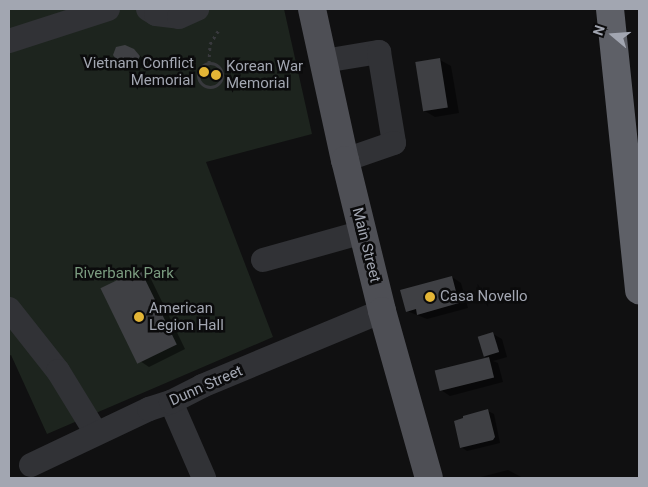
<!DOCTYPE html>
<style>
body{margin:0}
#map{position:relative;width:648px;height:487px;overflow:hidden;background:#101011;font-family:Roboto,sans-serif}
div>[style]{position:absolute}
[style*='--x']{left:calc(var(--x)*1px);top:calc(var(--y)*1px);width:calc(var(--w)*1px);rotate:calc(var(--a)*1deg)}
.green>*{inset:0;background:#1d241e}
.shadow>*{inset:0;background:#0007}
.building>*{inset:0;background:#3f4044;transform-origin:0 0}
.path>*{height:3px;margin-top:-1.5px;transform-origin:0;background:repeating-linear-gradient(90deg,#38393d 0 2.5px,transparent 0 6.5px)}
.path>.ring{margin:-1.5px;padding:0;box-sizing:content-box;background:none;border:3px solid #38393d;border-radius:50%}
.minor>*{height:24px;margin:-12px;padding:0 12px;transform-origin:12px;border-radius:12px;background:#313236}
.major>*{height:28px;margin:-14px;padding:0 14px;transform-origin:14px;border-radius:14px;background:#4e4f55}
.highway>*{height:28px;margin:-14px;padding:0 14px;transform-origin:14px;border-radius:14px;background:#5e6067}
.dots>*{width:14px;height:14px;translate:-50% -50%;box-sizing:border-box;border:2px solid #0b0b0c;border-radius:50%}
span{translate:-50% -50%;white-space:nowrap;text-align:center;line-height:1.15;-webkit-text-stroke:5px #0b0b0c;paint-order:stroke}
.poi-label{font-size:15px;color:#a2a6b1}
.right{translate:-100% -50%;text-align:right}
.left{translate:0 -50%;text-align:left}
.street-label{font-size:15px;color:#a2a6b1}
.park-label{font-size:15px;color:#7a9b7f}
.frame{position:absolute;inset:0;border:10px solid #a2a6b1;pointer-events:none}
.north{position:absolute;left:588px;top:10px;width:50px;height:50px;-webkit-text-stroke:4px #0b0b0c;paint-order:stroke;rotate:288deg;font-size:14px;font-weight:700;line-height:20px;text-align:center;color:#a2a6b1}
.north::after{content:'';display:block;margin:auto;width:18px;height:22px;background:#a2a6b1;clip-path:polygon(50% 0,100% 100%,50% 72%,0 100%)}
</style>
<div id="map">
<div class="green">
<i style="clip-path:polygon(9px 9px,284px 9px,312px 134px,206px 162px,273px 337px,47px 434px,11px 355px,9px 356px)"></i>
</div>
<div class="shadow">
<i style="clip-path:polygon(134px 50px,145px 60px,142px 68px,136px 69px,118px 61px)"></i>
<i style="clip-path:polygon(440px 60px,451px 66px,459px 113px,435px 117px,423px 110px)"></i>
<i style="clip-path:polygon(140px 270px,149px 275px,185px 349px,149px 367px,140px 361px)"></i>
<i style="clip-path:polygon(452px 277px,461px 283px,468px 308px,427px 319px,407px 311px)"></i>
<i style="clip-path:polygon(493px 334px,502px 339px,507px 357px,493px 361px,498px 363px,503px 382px,450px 396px,441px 390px,489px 358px,484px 356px)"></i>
<i style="clip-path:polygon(488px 411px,494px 414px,500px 443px,467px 451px,461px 447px,465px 419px)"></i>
<i style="clip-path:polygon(508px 470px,523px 478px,477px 478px)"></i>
</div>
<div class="building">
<i style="clip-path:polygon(125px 45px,134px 49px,140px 56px,136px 65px,129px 66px,118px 62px,113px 55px,116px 47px)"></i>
<i style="left:440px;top:58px;width:50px;height:25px;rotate:81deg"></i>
<i style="left:140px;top:269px;width:84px;height:44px;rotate:64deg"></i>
<i style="clip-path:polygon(452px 276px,459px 303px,417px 315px,416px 309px,406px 312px,400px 290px)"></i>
<i style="left:493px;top:332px;width:21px;height:16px;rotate:73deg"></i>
<i style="left:489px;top:357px;width:21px;height:56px;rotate:76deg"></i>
<i style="clip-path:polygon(488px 409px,495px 437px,493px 440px,460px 448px,454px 421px,463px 418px,463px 416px)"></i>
</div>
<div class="path">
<i style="--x:209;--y:63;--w:19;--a:-87"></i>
<i style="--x:210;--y:44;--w:19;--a:-58"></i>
<i class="ring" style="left:198px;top:63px;width:21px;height:21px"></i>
</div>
<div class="minor">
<i style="--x:148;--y:9;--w:9;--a:32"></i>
<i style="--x:156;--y:14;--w:23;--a:7"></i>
<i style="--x:179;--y:17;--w:20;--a:-24"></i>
<i style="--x:9;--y:41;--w:104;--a:-17.9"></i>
<i style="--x:324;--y:61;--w:56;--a:-9.3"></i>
<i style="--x:379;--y:52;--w:92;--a:80.6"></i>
<i style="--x:394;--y:143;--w:52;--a:160.9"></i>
<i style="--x:263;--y:260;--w:104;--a:-15.6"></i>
<i style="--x:9;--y:309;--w:79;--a:51.7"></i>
<i style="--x:58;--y:371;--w:73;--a:58.5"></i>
<i style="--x:171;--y:402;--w:83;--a:66.5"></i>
<i style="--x:31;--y:465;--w:131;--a:-25.4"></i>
<i style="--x:149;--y:409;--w:23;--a:-18"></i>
<i style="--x:171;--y:402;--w:35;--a:-27"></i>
<i style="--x:202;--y:386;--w:195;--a:-22.6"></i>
</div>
<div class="major">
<i style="--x:312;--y:9;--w:155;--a:77.7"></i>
<i style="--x:345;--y:160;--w:155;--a:76.2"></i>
<i style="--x:382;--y:311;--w:173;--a:74.3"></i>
</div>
<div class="highway">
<i style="--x:610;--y:9;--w:283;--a:84.1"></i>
</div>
<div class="dots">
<i style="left:204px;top:72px;background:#e3b536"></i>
<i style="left:216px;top:75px;background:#e3b536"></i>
<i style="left:430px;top:297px;background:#e3b536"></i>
<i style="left:139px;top:317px;background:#e3b536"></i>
</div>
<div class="poi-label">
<span class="right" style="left:194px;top:72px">Vietnam Conflict<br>Memorial</span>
<span class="left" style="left:226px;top:75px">Korean War<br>Memorial</span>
<span class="left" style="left:440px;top:297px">Casa Novello</span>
<span class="left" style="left:149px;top:317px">American<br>Legion Hall</span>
</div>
<div class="street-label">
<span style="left:366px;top:245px;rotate:76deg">Main Street</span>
<span style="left:206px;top:386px;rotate:-24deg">Dunn Street</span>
</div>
<div class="park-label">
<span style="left:124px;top:274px">Riverbank Park</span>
</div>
<div class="frame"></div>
<div class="north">N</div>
</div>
